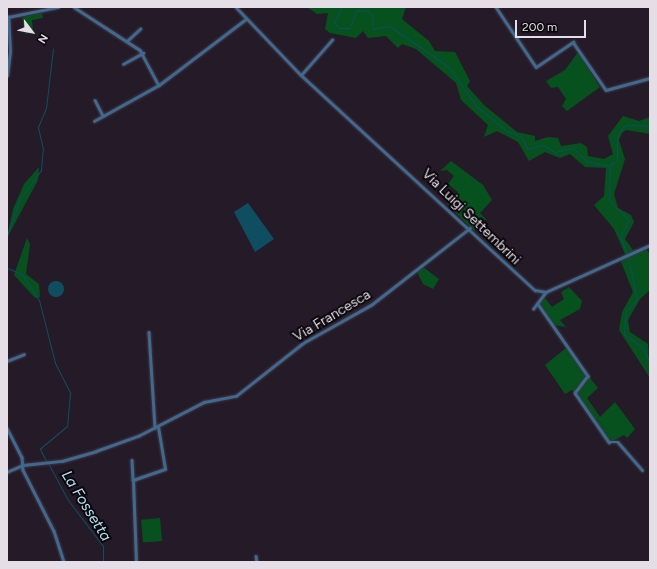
<!DOCTYPE html>
<style>
body{margin:0}
#map{position:relative;width:657px;height:569px;overflow:hidden;background:#251b28;font-family:Figtree,sans-serif}
div>[style]{position:absolute}
[style*='--x']{left:calc(var(--x)*1px);top:calc(var(--y)*1px);width:calc(var(--w)*1px);rotate:calc(var(--a)*1deg)}
.green>*{inset:0;background:#06511d;transform-origin:0 0}
.water>*{inset:0;background:#0f4e60}
.round{border-radius:50%}
.stream>*{height:1px;margin:-0.5px;padding:0 0.5px;transform-origin:0.5px;border-radius:0.5px;background:#0f4e60}
.roads{filter:drop-shadow(0 0 1px #403643) drop-shadow(0 0 1px #403643)}
.street>*{height:2.5px;margin:-1.25px;padding:0 1.25px;transform-origin:1.25px;border-radius:1.25px;background:#406990}
span{translate:-50% -50%;white-space:nowrap;text-align:center;line-height:1.15;-webkit-text-stroke:4px #0c070d;paint-order:stroke}
.street-label{font-size:14px;color:#e5dee7}
.water-label{font-size:15px;color:#b2e4f6;font-style:italic}
.frame{position:absolute;inset:0;border:8px solid #e5dee7;pointer-events:none}
.north{position:absolute;left:12px;top:12px;width:40px;height:40px;-webkit-text-stroke:3px #0c070d;paint-order:stroke;rotate:122deg;font-size:11px;font-weight:700;line-height:16px;text-align:center;color:#e5dee7}
.north::after{content:'';display:block;margin:auto;width:14px;height:18px;background:#e5dee7;clip-path:polygon(50% 0,100% 100%,50% 72%,0 100%)}
.scale{position:absolute;left:515px;top:20px;width:71px;height:18px;box-sizing:border-box;border:2px solid #e5dee7;border-top:0;padding-left:5px;font-size:12px;line-height:14px;white-space:nowrap;color:#e5dee7;-webkit-text-stroke:3px #0c070d;paint-order:stroke}
</style>
<div id="map">
<div class="green">
<i style="clip-path:polygon(307px 7px,406px 7px,402px 19px,429px 41px,435px 51px,455px 52px,470px 81px,467px 86px,484px 105px,517px 132px,535px 136px,535px 141px,548px 137px,558px 138px,561px 146px,581px 143px,587px 147px,588px 156px,604px 159px,613px 154px,608px 136px,623px 116px,639px 121px,650px 117px,650px 134px,626px 130px,622px 133px,619px 140px,625px 159px,614px 194px,618px 208px,631px 215px,634px 222px,625px 239px,633px 250px,644px 247px,650px 254px,650px 290px,640px 299px,628px 320px,630px 332px,648px 344px,650px 378px,619px 330px,622px 312px,633px 292px,621px 262px,625px 254px,614px 229px,594px 205px,604px 196px,606px 168px,585px 167px,570px 154px,560px 158px,545px 152px,529px 161px,518px 142px,497px 131px,484px 137px,488px 125px,461px 100px,456px 83px,416px 49px,402px 44px,398px 48px,386px 36px,368px 38px,363px 31px,356px 38px,330px 33px,325px 29px,328px 13px,317px 14px)"></i>
<i style="clip-path:polygon(42px 13px,43px 18px,32px 20px,33px 32px,25px 34px,22px 17px)"></i>
<i style="clip-path:polygon(578px 52px,600px 87px,567px 111px,562px 106px,566px 99px,558px 87px,551px 88px,546px 81px,565px 70px)"></i>
<i style="clip-path:polygon(451px 161px,483px 185px,492px 200px,480px 213px,486px 219px,474px 231px,447px 204px,458px 192px,448px 184px,454px 176px,447px 170px,440px 171px)"></i>
<i style="clip-path:polygon(39px 167px,38px 180px,7px 238px,13px 209px,24px 184px)"></i>
<i style="clip-path:polygon(27px 238px,30px 244px,26px 274px,39px 284px,40px 297px,35px 298px,14px 275px)"></i>
<i style="clip-path:polygon(423px 267px,439px 279px,433px 289px,423px 284px,417px 272px)"></i>
<i style="clip-path:polygon(569px 287px,582px 301px,580px 309px,560px 320px,566px 327px,554px 325px,539px 304px,545px 298px,552px 307px,564px 299px,561px 292px)"></i>
<i style="clip-path:polygon(566px 348px,598px 388px,587px 398px,600px 417px,615px 402px,635px 429px,627px 438px,624px 435px,607px 444px,572px 390px,565px 394px,545px 365px)"></i>
<i style="left:160px;top:518px;width:23px;height:19px;rotate:85deg"></i>
</div>
<div class="water">
<i style="clip-path:polygon(248px 203px,274px 239px,255px 252px,234px 212px)"></i>
<i class="round" style="left:48px;top:281px;width:16px;height:16px"></i>
</div>
<div class="stream">
<i style="--x:342;--y:7;--w:17;--a:118"></i>
<i style="--x:334;--y:22;--w:8;--a:50"></i>
<i style="--x:339;--y:28;--w:10;--a:0"></i>
<i style="--x:349;--y:28;--w:20;--a:-66"></i>
<i style="--x:357;--y:10;--w:11;--a:5"></i>
<i style="--x:368;--y:11;--w:6;--a:45"></i>
<i style="--x:372;--y:15;--w:14;--a:86"></i>
<i style="--x:373;--y:29;--w:16;--a:-11"></i>
<i style="--x:389;--y:26;--w:59;--a:34"></i>
<i style="--x:438;--y:59;--w:17;--a:40"></i>
<i style="--x:451;--y:70;--w:45;--a:54.9"></i>
<i style="--x:477;--y:107;--w:38;--a:39"></i>
<i style="--x:507;--y:131;--w:16;--a:22"></i>
<i style="--x:522;--y:137;--w:13;--a:67"></i>
<i style="--x:527;--y:149;--w:16;--a:-14"></i>
<i style="--x:543;--y:145;--w:14;--a:30"></i>
<i style="--x:555;--y:152;--w:18;--a:-13"></i>
<i style="--x:573;--y:148;--w:18;--a:45"></i>
<i style="--x:586;--y:161;--w:24;--a:12"></i>
<i style="--x:610;--y:165;--w:9;--a:-36"></i>
<i style="--x:617;--y:160;--w:23;--a:-90"></i>
<i style="--x:617;--y:137;--w:9;--a:-63"></i>
<i style="--x:621;--y:129;--w:6;--a:-39"></i>
<i style="--x:626;--y:125;--w:24;--a:2"></i>
<i style="--x:610;--y:166;--w:34;--a:92"></i>
<i style="--x:609;--y:200;--w:28;--a:45"></i>
<i style="--x:629;--y:220;--w:18;--a:119"></i>
<i style="--x:620;--y:236;--w:19;--a:69"></i>
<i style="--x:7;--y:235;--w:38;--a:-70"></i>
<i style="--x:20;--y:199;--w:36;--a:-54"></i>
<i style="--x:41;--y:170;--w:21;--a:-85"></i>
<i style="--x:43;--y:149;--w:23;--a:-103"></i>
<i style="--x:38;--y:127;--w:21;--a:-67"></i>
<i style="--x:46;--y:108;--w:60;--a:-83.3"></i>
<i style="--x:628;--y:257;--w:43;--a:77.9"></i>
<i style="--x:637;--y:299;--w:16;--a:133"></i>
<i style="--x:626;--y:311;--w:23;--a:95"></i>
<i style="--x:624;--y:334;--w:24;--a:36"></i>
<i style="--x:643;--y:348;--w:17;--a:65"></i>
<i style="--x:7;--y:268;--w:16;--a:22"></i>
<i style="--x:22;--y:274;--w:31;--a:57"></i>
<i style="--x:39;--y:300;--w:65;--a:75.7"></i>
<i style="--x:55;--y:363;--w:34;--a:63"></i>
<i style="--x:70;--y:393;--w:33;--a:95"></i>
<i style="--x:67;--y:426;--w:35;--a:140"></i>
<i style="--x:40;--y:449;--w:13;--a:63"></i>
<i style="--x:48;--y:463;--w:42;--a:61.6"></i>
<i style="--x:68;--y:500;--w:58;--a:52.7"></i>
<i style="--x:103;--y:546;--w:16;--a:90"></i>
</div>
<div class="roads">
<div class="street">
<i style="--x:74;--y:7;--w:79;--a:33.1"></i>
<i style="--x:140;--y:50;--w:40;--a:62"></i>
<i style="--x:159;--y:85;--w:109;--a:-37.2"></i>
<i style="--x:236;--y:7;--w:94;--a:46.3"></i>
<i style="--x:301;--y:75;--w:318;--a:42.6"></i>
<i style="--x:535;--y:290;--w:11;--a:10"></i>
<i style="--x:546;--y:292;--w:114;--a:-24.3"></i>
<i style="--x:496;--y:7;--w:72;--a:56.3"></i>
<i style="--x:536;--y:67;--w:45;--a:-34"></i>
<i style="--x:573;--y:42;--w:58;--a:55.5"></i>
<i style="--x:606;--y:90;--w:46;--a:-15.3"></i>
<i style="--x:127;--y:41;--w:18;--a:-43"></i>
<i style="--x:123;--y:64;--w:23;--a:-29"></i>
<i style="--x:301;--y:75;--w:47;--a:-48.5"></i>
<i style="--x:7;--y:76;--w:25;--a:-83"></i>
<i style="--x:10;--y:51;--w:34;--a:-93"></i>
<i style="--x:8;--y:17;--w:51;--a:-11.3"></i>
<i style="--x:95;--y:100;--w:18;--a:63"></i>
<i style="--x:94;--y:121;--w:74;--a:-29"></i>
<i style="--x:538;--y:304;--w:88;--a:55.2"></i>
<i style="--x:588;--y:376;--w:21;--a:127"></i>
<i style="--x:575;--y:393;--w:60;--a:55.2"></i>
<i style="--x:609;--y:442;--w:9;--a:0"></i>
<i style="--x:618;--y:442;--w:37;--a:49"></i>
<i style="--x:533;--y:309;--w:21;--a:-53"></i>
<i style="--x:149;--y:332;--w:96;--a:86.4"></i>
<i style="--x:7;--y:361;--w:18;--a:-22"></i>
<i style="--x:7;--y:428;--w:33;--a:63"></i>
<i style="--x:22;--y:457;--w:13;--a:86"></i>
<i style="--x:23;--y:470;--w:68;--a:63.1"></i>
<i style="--x:54;--y:531;--w:33;--a:72"></i>
<i style="--x:132;--y:460;--w:20;--a:87"></i>
<i style="--x:7;--y:472;--w:17;--a:-24"></i>
<i style="--x:23;--y:465;--w:39;--a:-6"></i>
<i style="--x:62;--y:461;--w:35;--a:-16"></i>
<i style="--x:96;--y:451;--w:45;--a:-19.7"></i>
<i style="--x:138;--y:436;--w:74;--a:-27.3"></i>
<i style="--x:204;--y:402;--w:33;--a:-11"></i>
<i style="--x:236;--y:396;--w:85;--a:-38.3"></i>
<i style="--x:303;--y:343;--w:78;--a:-29.2"></i>
<i style="--x:371;--y:305;--w:125;--a:-37.9"></i>
<i style="--x:256;--y:556;--w:6;--a:81"></i>
<i style="--x:136;--y:562;--w:82;--a:-92.1"></i>
<i style="--x:133;--y:480;--w:34;--a:-19"></i>
<i style="--x:165;--y:469;--w:43;--a:-99.5"></i>
</div>
</div>
<div class="street-label">
<span style="left:471px;top:217px;rotate:44deg">Via Luigi Settembrini</span>
<span style="left:332px;top:316px;rotate:-31deg">Via Francesca</span>
</div>
<div class="water-label">
<span style="left:86px;top:506px;rotate:58deg">La Fossetta</span>
</div>
<div class="frame"></div>
<div class="north">N</div>
<div class="scale">200 m</div>
</div>
